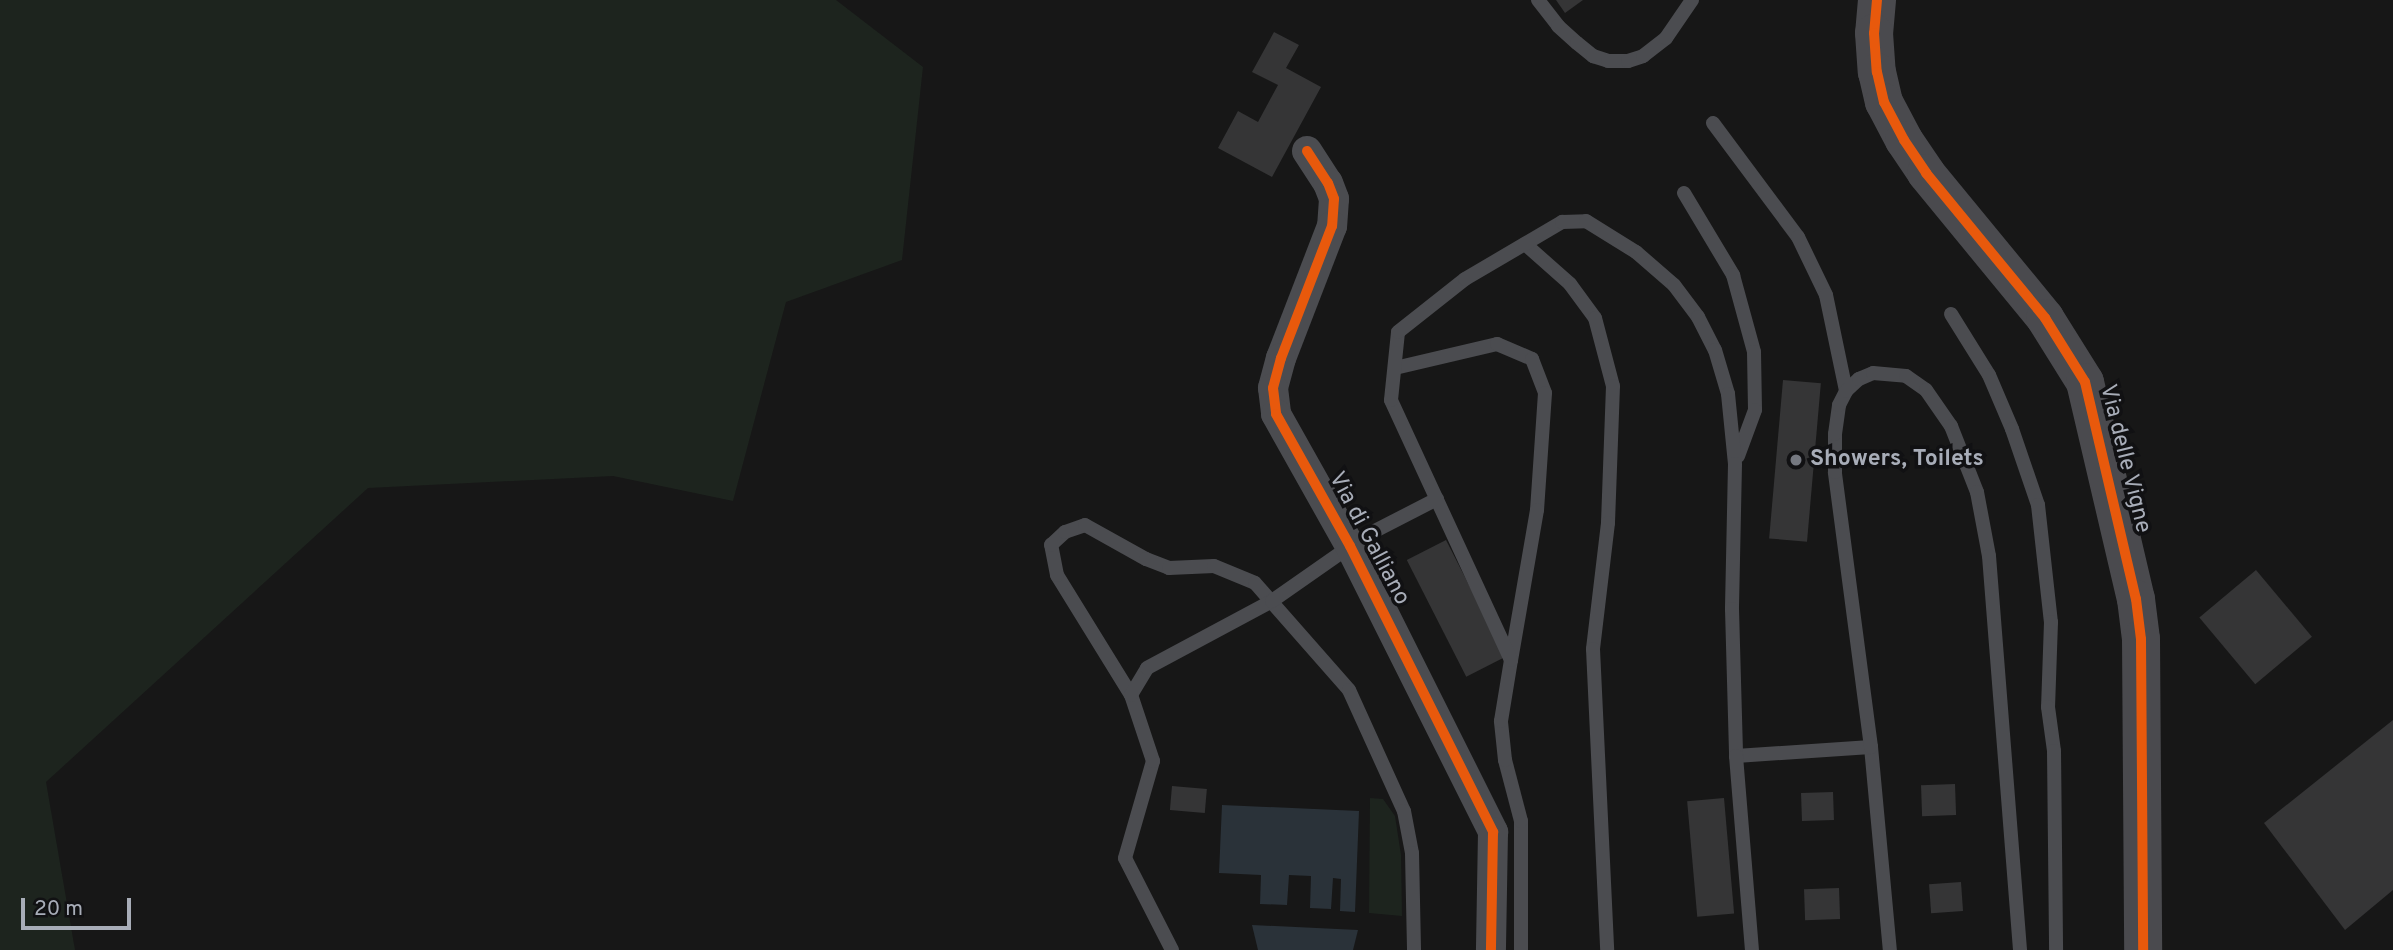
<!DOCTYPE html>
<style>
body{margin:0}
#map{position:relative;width:2393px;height:950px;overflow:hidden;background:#171717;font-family:Overpass,sans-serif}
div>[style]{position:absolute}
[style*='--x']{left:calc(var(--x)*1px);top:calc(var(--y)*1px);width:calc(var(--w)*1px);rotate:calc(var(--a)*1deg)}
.green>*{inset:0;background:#1d241e}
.water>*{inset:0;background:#2a3239}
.building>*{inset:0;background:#353536;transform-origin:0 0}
.lane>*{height:14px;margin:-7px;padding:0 7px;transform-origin:7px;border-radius:7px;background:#4b4c50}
.street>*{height:30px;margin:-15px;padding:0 15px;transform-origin:15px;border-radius:15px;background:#4b4c50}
.secondary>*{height:38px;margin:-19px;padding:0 19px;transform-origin:19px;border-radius:19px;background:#4a4a4e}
.cycleway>*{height:10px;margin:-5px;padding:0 5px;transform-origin:5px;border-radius:5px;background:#e8590c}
.dots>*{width:19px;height:19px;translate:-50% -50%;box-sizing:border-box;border:4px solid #111113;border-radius:50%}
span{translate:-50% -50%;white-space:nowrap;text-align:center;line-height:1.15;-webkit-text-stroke:7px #111113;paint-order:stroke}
.street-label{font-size:23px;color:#a8adb8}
.poi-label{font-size:23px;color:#a8adb8;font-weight:700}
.left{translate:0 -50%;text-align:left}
.scale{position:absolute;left:21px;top:898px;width:110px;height:32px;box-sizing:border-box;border:4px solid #a8adb8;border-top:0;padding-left:9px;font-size:21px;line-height:24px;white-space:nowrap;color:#a8adb8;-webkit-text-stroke:5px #111113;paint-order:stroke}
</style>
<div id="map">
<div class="green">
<i style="clip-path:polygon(0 0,836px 0,923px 67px,902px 260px,786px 302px,733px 501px,613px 476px,368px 488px,46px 782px,75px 950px,0 950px)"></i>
<i style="clip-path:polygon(1370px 798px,1383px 799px,1395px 816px,1401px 855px,1402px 916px,1369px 913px)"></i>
</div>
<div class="water">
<i style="clip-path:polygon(1222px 805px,1359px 811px,1355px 912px,1340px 911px,1341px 879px,1333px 878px,1331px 909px,1310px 908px,1311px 876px,1289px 875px,1287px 905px,1260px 904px,1261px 875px,1219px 873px)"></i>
<i style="clip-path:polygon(1252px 925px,1358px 930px,1353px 950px,1258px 950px)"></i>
</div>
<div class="building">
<i style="clip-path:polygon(1556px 0,1583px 0,1565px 13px)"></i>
<i style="clip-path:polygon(1274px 32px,1299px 45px,1286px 68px,1321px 87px,1272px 177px,1218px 148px,1238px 111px,1258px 122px,1278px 85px,1252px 72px)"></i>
<i style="left:1783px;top:380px;width:38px;height:159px;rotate:5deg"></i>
<i style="left:1446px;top:540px;width:131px;height:44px;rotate:63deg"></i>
<i style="left:2256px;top:570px;width:87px;height:74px;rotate:50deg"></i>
<i style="clip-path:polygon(2393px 720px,2393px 890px,2345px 930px,2264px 823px)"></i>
<i style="left:1955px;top:784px;width:31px;height:34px;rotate:88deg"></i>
<i style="left:1172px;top:786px;width:35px;height:24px;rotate:5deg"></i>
<i style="left:1833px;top:792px;width:28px;height:32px;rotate:88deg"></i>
<i style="left:1724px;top:798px;width:116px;height:37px;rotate:85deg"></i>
<i style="left:1961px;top:882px;width:29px;height:32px;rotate:86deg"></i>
<i style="left:1839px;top:888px;width:31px;height:35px;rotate:88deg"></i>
</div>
<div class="lane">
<i style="--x:1538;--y:0;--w:33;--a:52"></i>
<i style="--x:1558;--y:26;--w:25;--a:42"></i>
<i style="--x:1577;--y:43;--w:21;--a:39"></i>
<i style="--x:1593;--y:56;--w:16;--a:18"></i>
<i style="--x:1608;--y:61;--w:20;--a:0"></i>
<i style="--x:1628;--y:61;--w:16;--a:-18"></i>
<i style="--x:1643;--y:56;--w:29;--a:-38"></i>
<i style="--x:1666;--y:38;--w:46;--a:-55.6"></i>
<i style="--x:1713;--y:123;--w:142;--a:53.3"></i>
<i style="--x:1798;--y:237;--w:64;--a:64.2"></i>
<i style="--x:1826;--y:295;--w:98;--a:78.2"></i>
<i style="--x:1684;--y:193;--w:96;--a:59.1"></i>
<i style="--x:1733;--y:275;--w:80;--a:74.7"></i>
<i style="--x:1754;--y:352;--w:58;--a:89"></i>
<i style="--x:1755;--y:410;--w:49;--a:110.3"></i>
<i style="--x:1525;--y:244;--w:60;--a:41.6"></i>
<i style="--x:1570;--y:284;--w:42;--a:53.7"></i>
<i style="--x:1595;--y:318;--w:70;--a:75.2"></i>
<i style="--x:1613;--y:386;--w:137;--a:92.1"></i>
<i style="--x:1608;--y:523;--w:127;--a:96.8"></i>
<i style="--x:1593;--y:649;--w:301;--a:87.3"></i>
<i style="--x:1951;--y:314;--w:72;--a:58.1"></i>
<i style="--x:1989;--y:375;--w:59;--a:66.9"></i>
<i style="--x:2012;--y:429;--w:80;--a:71.1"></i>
<i style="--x:2038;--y:505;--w:118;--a:83.7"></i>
<i style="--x:2051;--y:622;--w:85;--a:92"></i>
<i style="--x:2048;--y:707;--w:44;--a:82.2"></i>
<i style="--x:2054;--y:751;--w:199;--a:89.4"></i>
<i style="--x:1395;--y:368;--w:105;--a:-13.2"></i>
<i style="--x:1497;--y:344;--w:38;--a:23"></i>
<i style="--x:1532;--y:359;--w:36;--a:69"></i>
<i style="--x:1545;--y:393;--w:117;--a:93.9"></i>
<i style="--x:1537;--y:510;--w:152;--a:99.8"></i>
<i style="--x:1131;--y:695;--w:141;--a:-121.7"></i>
<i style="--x:1057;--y:575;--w:31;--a:-101"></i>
<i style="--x:1051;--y:545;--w:19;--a:-43"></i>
<i style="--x:1065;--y:532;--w:21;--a:-19"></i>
<i style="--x:1085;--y:525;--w:70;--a:29.1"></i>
<i style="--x:1146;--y:559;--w:25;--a:21"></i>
<i style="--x:1169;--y:568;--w:45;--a:-2.5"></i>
<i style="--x:1214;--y:566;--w:44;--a:22.5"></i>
<i style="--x:1255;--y:583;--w:142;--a:48.7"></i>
<i style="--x:1349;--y:690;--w:133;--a:65.6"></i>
<i style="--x:1404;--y:811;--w:43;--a:79.2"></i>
<i style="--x:1412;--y:853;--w:97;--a:88.8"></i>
<i style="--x:1871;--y:747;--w:204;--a:84.7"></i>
<i style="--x:1736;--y:756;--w:135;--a:-3.8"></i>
<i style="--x:1871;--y:747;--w:277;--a:-97.5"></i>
<i style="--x:1835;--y:472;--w:38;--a:-90"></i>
<i style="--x:1835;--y:434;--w:29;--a:-82"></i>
<i style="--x:1839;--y:405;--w:16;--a:-63"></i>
<i style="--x:1846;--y:391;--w:18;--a:-43"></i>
<i style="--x:1859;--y:379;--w:15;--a:-23"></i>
<i style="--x:1873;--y:373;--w:33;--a:5"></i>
<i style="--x:1906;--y:376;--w:24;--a:35"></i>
<i style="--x:1926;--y:390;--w:44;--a:55.2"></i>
<i style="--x:1951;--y:426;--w:71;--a:68.5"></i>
<i style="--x:1977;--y:492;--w:65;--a:79.4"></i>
<i style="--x:1989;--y:556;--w:395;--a:85.5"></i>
<i style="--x:1172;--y:950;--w:103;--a:-117.1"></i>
<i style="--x:1125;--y:858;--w:101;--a:-73.9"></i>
<i style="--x:1153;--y:761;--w:70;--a:-108.4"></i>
<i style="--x:1131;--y:695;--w:31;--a:-59"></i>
<i style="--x:1147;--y:668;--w:142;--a:-28.2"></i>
<i style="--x:1272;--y:601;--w:113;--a:-35"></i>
<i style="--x:1365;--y:536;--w:81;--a:-27.2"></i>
<i style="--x:1521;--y:950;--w:129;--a:-90"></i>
<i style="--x:1521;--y:821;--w:63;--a:-104.7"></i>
<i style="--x:1505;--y:760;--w:39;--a:-96"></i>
<i style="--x:1501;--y:721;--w:62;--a:-80.7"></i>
<i style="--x:1511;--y:660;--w:286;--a:-114.8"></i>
<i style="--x:1391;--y:400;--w:68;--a:-84.1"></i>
<i style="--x:1398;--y:332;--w:85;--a:-38.3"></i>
<i style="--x:1465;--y:279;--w:113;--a:-30.4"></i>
<i style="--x:1562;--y:222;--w:24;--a:-2"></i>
<i style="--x:1586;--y:221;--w:59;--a:31.8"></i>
<i style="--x:1636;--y:252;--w:50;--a:41"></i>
<i style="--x:1674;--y:285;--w:40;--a:53"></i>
<i style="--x:1698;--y:317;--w:37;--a:63"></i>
<i style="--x:1715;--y:350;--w:46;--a:73.5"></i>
<i style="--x:1728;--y:394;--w:70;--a:84.3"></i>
<i style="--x:1735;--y:464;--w:145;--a:91.2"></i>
<i style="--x:1732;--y:609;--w:147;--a:88.4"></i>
<i style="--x:1736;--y:756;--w:195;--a:85.3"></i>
</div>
<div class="street">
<i style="--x:1307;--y:151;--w:38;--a:57"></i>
<i style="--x:1328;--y:183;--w:17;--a:69"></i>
<i style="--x:1334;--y:199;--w:27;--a:94"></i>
<i style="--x:1332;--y:226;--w:142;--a:111.1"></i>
<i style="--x:1281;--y:358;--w:31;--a:105"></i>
<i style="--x:1273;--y:388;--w:26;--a:83"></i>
<i style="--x:1276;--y:414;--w:151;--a:60.7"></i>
<i style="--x:1350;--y:546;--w:320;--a:63.4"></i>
<i style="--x:1493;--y:832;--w:118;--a:91"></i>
</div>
<div class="secondary">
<i style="--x:1877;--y:0;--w:33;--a:95"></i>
<i style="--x:1874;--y:33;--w:39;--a:86"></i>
<i style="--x:1877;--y:72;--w:31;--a:77"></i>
<i style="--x:1884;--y:102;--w:43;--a:62.2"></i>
<i style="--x:1904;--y:140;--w:40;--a:56"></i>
<i style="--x:1926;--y:173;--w:188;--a:50.6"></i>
<i style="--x:2045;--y:318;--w:75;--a:58"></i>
<i style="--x:2085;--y:382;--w:223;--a:76.8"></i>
<i style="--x:2136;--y:599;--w:40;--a:82.9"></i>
<i style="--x:2141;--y:639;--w:311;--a:89.6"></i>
</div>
<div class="cycleway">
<i style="--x:1877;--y:0;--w:33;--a:95"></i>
<i style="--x:1874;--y:33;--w:39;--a:86"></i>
<i style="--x:1877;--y:72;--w:31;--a:77"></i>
<i style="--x:1884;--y:102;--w:43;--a:62.2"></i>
<i style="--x:1904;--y:140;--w:40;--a:56"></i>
<i style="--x:1926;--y:173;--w:188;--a:50.6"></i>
<i style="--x:2045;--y:318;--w:75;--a:58"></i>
<i style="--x:2085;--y:382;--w:223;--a:76.8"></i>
<i style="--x:2136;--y:599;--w:40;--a:82.9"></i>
<i style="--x:2141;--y:639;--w:311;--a:89.6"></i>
<i style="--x:1307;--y:151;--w:38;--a:57"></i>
<i style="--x:1328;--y:183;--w:17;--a:69"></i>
<i style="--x:1334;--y:199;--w:27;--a:94"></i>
<i style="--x:1332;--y:226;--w:142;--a:111.1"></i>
<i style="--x:1281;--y:358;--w:31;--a:105"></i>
<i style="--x:1273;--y:388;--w:26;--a:83"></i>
<i style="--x:1276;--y:414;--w:151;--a:60.7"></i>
<i style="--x:1350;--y:546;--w:320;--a:63.4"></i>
<i style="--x:1493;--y:832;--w:118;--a:91"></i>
</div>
<div class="dots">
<i style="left:1796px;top:460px;background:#757880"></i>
</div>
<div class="street-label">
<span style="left:2124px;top:459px;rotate:76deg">Via delle Vigne</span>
<span style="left:1368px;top:539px;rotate:62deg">Via di Galliano</span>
</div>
<div class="poi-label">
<span class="left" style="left:1810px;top:460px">Showers, Toilets</span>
</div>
<div class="scale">20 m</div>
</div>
